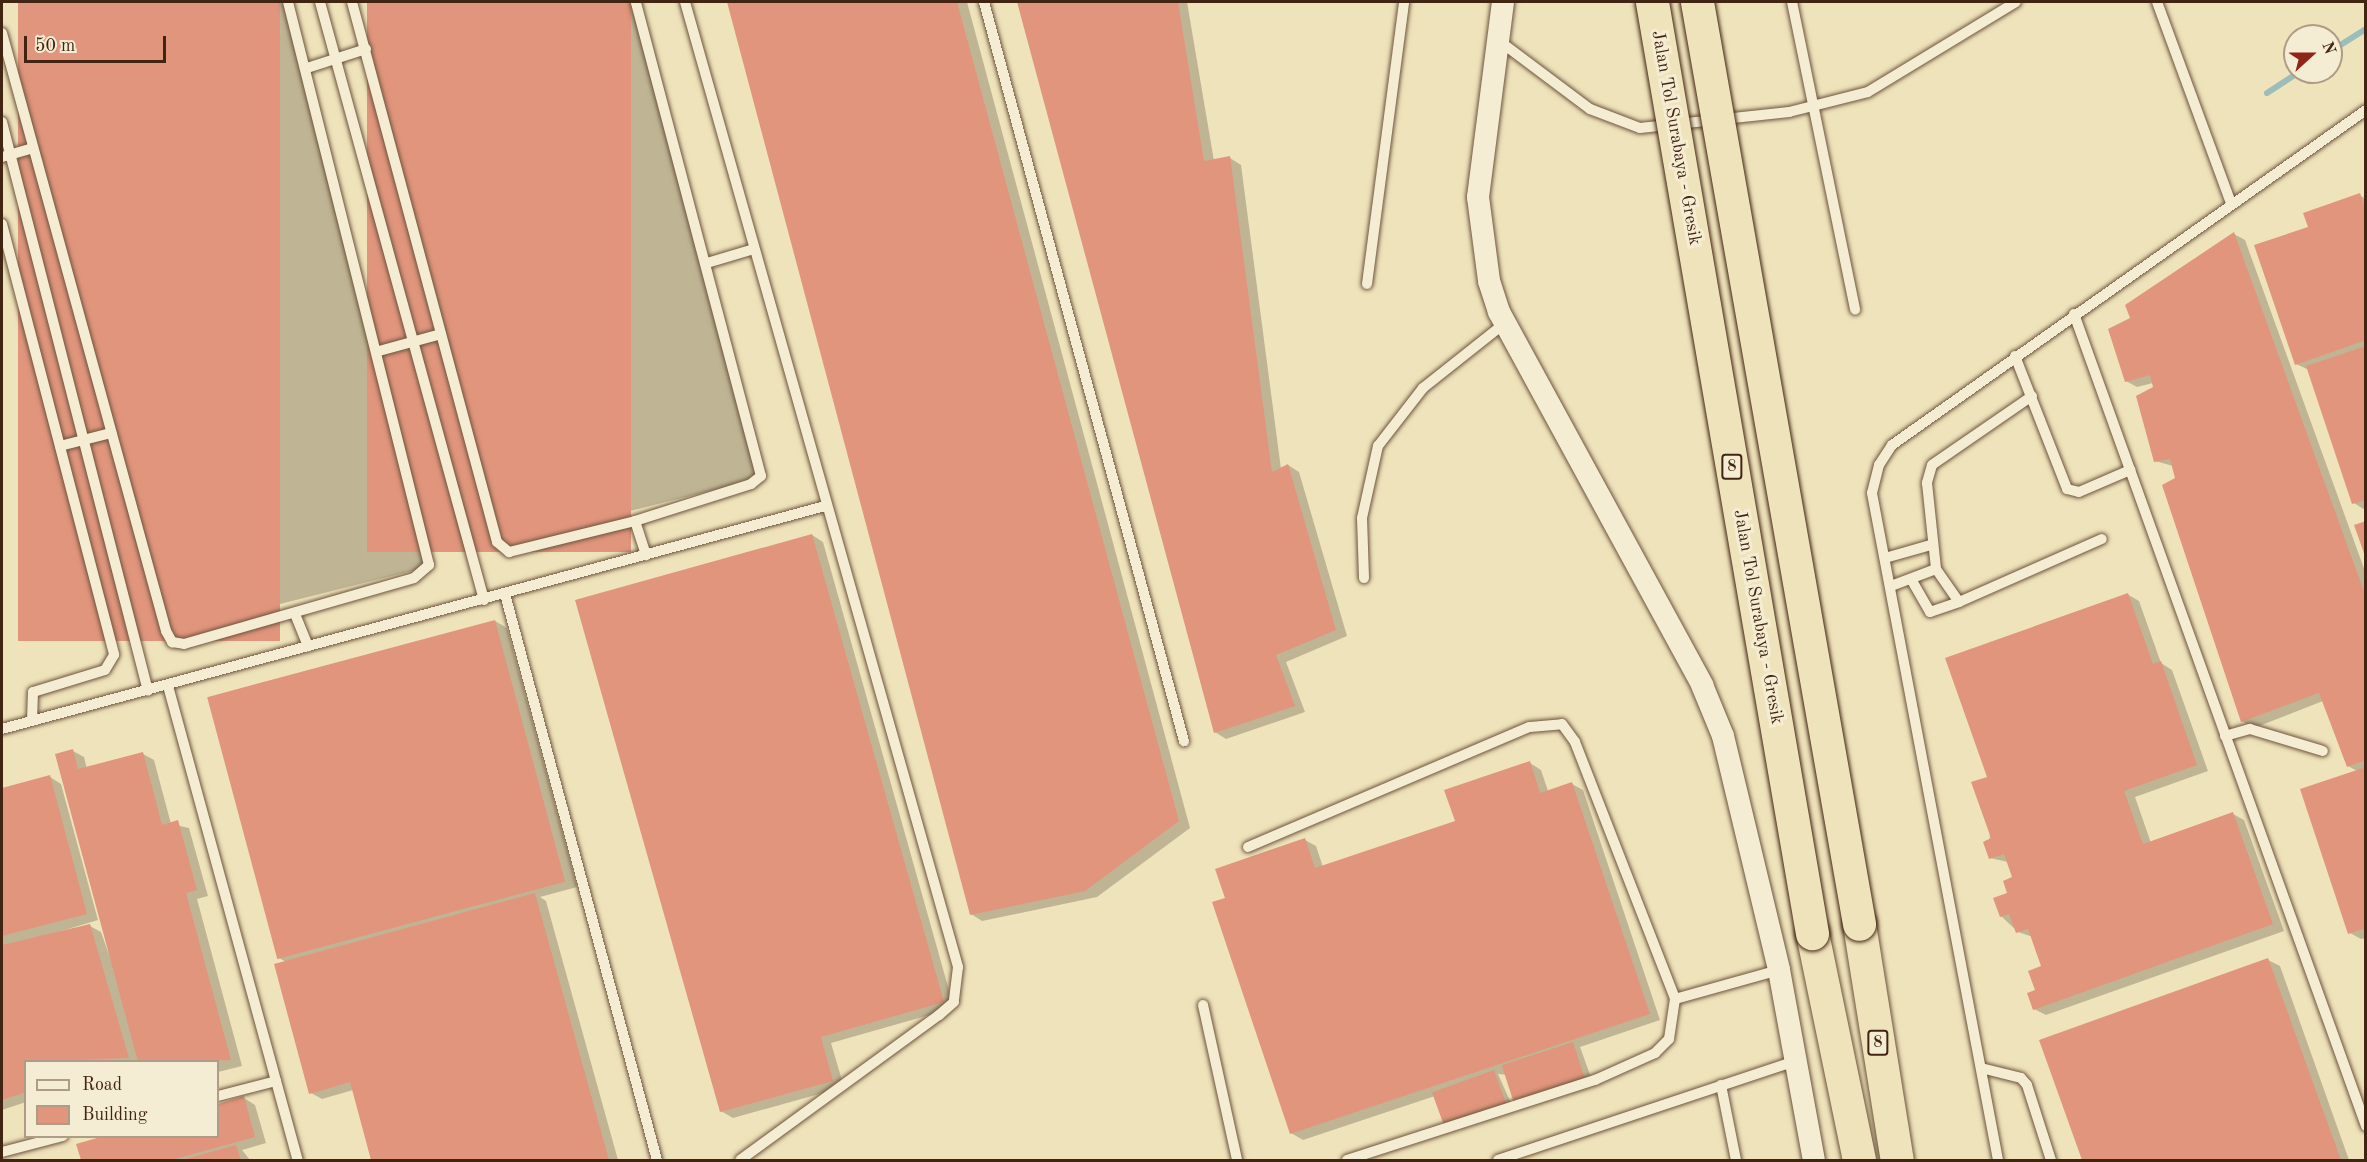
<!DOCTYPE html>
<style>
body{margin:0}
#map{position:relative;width:2367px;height:1162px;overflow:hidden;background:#efe3bb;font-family:"Old Standard TT",serif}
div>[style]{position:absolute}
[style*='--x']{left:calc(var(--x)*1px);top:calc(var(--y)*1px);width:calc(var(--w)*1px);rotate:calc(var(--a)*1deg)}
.shadow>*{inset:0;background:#0003}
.stream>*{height:6px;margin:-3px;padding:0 3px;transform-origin:3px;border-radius:3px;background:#9cbdb9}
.building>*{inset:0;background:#e1957d;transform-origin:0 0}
.roads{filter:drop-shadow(0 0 2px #6d543d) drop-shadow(0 0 2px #6d543d)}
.service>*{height:10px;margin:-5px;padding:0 5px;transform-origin:5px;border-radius:5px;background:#f5edd3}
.minor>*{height:22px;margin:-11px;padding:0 11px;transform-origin:11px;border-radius:11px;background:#f5edd3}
.motorway>*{height:33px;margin:-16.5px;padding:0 16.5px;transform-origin:16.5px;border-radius:16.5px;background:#efe3bb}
.bridges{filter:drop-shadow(0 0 2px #422413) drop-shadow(0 0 2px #422413)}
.motorway-bridge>*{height:33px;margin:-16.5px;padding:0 16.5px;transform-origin:16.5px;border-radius:16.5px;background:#efe3bb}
span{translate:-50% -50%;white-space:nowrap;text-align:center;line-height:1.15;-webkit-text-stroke:6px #f5edd3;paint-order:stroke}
.shield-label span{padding:2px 4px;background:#f5edd3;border:2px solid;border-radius:4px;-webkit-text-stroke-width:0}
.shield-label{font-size:16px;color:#422413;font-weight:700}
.street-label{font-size:18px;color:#422413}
.frame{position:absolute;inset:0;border:3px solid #422413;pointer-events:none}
.legend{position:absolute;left:24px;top:1060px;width:195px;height:78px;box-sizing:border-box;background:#f5edd3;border:2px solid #ad9d86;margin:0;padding:8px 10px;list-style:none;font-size:18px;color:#422413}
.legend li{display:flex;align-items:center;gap:12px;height:30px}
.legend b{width:30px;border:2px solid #ad9d86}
.north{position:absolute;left:2283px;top:24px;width:60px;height:60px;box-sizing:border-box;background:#f5edd3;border:2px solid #ad9d86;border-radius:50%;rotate:69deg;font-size:16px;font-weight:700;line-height:24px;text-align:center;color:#422413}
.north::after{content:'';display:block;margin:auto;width:21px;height:27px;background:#8f2418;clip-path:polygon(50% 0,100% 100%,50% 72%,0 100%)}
.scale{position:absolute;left:24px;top:36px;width:142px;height:27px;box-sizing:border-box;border:3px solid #422413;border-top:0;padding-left:8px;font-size:18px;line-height:21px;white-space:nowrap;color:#422413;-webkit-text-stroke:4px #f5edd3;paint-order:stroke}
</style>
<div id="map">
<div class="shadow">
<i style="clip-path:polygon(20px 2px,289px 2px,432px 566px,188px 627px,177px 620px)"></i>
<i style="clip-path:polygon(369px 2px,640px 2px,761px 478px,515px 540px,504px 534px)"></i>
<i style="clip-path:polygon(728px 2px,967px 2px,1190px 828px,1097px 897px,982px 921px,971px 914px)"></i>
<i style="clip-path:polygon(1018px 2px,1187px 2px,1214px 161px,1230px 158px,1241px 165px,1281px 469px,1288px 465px,1299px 472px,1347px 636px,1286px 662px,1305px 712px,1226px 739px,1215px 732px)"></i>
<i style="clip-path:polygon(2359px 195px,2366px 199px,2365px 510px,2354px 503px,2309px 370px,2296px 364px,2310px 228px)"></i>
<i style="clip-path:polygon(2234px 234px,2245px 240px,2366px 574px,2366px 938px,2361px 939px,2350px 933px,2357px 771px,2348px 766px,2323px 701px,2254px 728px,2242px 721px,2173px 466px,2155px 461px,2153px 383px,2137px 387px,2126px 381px,2132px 319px)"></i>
<i style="clip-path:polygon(812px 535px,823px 542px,954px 1008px,831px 1043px,844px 1087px,733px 1118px,721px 1111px)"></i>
<i style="clip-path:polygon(2127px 594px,2139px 601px,2161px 663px,2172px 670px,2208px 771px,2135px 797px,2151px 843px,2233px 814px,2244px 820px,2284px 931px,2046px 1015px,2034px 1009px,2043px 967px,2033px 937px,2018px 932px,2001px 916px,2014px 878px,2008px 862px,1990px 858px,1989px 777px)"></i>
<i style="clip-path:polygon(495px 621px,507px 628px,577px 887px,540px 897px,546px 901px,618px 1160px,372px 1160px,353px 1090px,322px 1099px,311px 1093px,286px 962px,279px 958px)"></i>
<i style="clip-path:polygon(73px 751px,84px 757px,87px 769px,143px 754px,154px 760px,171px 824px,189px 828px,208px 896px,197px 899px,242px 1066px,218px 1072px,218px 1062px,26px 1062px,26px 1102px,2px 1110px,2px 790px,50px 777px,61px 784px,98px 920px,45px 936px,90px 926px,101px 932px,118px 980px)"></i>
<i style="clip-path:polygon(1530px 763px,1541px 770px,1548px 791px,1572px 784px,1583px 790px,1660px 1020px,1580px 1047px,1593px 1083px,1498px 1074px,1514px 1110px,1435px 1096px,1303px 1140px,1291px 1133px,1305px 840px,1316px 846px,1323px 867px,1456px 822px)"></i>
<i style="clip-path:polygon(2268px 960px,2280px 966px,2349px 1160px,2084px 1160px,2041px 1040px)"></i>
<i style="clip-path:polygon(244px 1098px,255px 1105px,266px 1143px,242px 1150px,250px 1160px,83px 1160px,78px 1145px,218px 1136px,218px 1105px)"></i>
</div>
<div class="stream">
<i style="--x:2331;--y:51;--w:41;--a:-32.2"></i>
<i style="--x:2267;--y:93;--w:38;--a:-33"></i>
</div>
<div class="building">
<i style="left:18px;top:2px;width:262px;height:639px"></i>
<i style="left:367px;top:2px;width:264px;height:550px"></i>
<i style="clip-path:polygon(727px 2px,957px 2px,1179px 821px,1085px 891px,970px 915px)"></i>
<i style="clip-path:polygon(1017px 2px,1178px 2px,1204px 161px,1230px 156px,1272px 472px,1288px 464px,1336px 630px,1276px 655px,1295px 706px,1214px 733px)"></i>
<i style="clip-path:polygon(2360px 193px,2366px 211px,2366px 340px,2295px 365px,2254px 245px,2308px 227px,2303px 213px)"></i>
<i style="clip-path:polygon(2234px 232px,2366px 597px,2366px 760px,2347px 767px,2319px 693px,2241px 722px,2162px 485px,2175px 478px,2170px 459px,2154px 462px,2136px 396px,2153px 387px,2150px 375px,2125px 382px,2108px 329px,2130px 318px,2125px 305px)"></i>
<i style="clip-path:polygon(2366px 346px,2366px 500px,2352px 504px,2306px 366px)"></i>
<i style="clip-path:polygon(2366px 521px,2366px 556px,2365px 556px,2354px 525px)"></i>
<i style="clip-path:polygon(812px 534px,944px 1002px,821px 1037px,833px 1081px,720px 1112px,575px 600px)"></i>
<i style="clip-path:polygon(2128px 593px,2153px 664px,2161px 661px,2197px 765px,2124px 791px,2143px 844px,2233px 812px,2273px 924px,2033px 1010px,2027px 993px,2035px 990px,2028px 971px,2041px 966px,2028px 929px,2016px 933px,2009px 914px,2000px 917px,1993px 898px,2007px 893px,2003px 881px,2012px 877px,2004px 854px,1989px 859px,1983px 842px,1991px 838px,1971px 782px,1987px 777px,1945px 658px)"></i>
<i style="left:495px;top:620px;width:271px;height:298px;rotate:75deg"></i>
<i style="clip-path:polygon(73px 749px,78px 769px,143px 752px,162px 825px,178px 820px,197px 890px,186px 893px,231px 1060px,138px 1062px,55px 754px)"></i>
<i style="clip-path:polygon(1530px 761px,1540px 793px,1572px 782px,1650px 1014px,1290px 1134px,1212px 902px,1225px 898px,1215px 869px,1305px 838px,1315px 868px,1455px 821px,1444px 790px)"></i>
<i style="clip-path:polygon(2366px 767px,2366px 928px,2348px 934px,2300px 789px)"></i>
<i style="clip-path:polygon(50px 775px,87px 914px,2px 936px,2px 788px)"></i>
<i style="clip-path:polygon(535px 893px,609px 1160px,371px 1160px,350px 1082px,309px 1094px,274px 964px)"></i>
<i style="clip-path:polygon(90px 924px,129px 1058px,26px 1062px,26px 1092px,2px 1100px,2px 945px)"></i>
<i style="clip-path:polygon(2268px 958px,2341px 1160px,2082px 1160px,2039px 1040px)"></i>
<i style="left:1573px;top:1042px;width:39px;height:75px;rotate:72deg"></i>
<i style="left:1494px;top:1070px;width:37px;height:66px;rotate:70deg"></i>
<i style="clip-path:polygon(244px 1096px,255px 1137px,172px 1160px,81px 1160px,76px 1144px,104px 1136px,218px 1136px,218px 1104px)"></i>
<i style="clip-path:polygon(236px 1145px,241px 1160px,182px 1160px)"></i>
</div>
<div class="roads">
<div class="service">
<i style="--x:320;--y:2;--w:620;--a:74.66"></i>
<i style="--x:352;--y:2;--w:559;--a:74.97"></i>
<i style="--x:497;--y:542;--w:16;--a:40"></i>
<i style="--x:509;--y:552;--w:130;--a:-13.8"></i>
<i style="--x:635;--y:521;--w:122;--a:-17.7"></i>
<i style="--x:751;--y:484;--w:13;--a:-39"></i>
<i style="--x:761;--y:476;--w:490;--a:-104.8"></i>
<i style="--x:685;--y:2;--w:1003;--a:74.2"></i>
<i style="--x:958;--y:967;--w:35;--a:97"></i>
<i style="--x:954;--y:1002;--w:20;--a:139"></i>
<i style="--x:939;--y:1015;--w:246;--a:143.9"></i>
<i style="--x:984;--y:2;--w:766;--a:74.86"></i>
<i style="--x:1792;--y:2;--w:314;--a:78.4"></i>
<i style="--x:2157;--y:2;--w:211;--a:69.8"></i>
<i style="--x:2;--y:33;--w:620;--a:74.66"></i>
<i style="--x:166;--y:631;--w:13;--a:61"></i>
<i style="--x:172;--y:642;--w:12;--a:9"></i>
<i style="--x:184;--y:644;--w:239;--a:-16"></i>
<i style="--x:414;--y:578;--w:20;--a:-41"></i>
<i style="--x:429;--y:565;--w:580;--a:-104.06"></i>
<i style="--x:1498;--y:40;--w:115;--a:36.9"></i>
<i style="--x:1590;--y:109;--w:53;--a:20.8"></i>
<i style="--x:1640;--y:128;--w:150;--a:-6.1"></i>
<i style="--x:1789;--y:112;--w:81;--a:-14.2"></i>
<i style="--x:1868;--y:92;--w:173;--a:-31.3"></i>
<i style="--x:307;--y:68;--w:62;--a:-17.9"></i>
<i style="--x:2;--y:122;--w:587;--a:75.61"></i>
<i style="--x:2;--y:157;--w:32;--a:-16"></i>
<i style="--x:2;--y:224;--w:445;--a:75.4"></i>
<i style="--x:114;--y:655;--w:17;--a:121"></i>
<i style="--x:105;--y:670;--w:75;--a:163"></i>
<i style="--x:33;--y:692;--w:29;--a:92"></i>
<i style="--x:707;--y:263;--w:49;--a:-16.6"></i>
<i style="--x:1367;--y:284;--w:284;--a:-82.5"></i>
<i style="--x:2074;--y:314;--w:863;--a:70.22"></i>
<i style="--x:379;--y:351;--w:64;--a:-15.3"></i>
<i style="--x:2015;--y:356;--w:143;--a:68.6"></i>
<i style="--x:2067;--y:489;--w:12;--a:14"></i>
<i style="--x:2079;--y:492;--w:56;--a:-23.3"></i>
<i style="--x:2032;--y:396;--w:121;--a:145.4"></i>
<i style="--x:1932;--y:465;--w:19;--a:106"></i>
<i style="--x:1927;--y:483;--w:86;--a:84"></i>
<i style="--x:1936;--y:569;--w:40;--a:55.1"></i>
<i style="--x:1959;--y:602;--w:156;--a:-23.8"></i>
<i style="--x:60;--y:446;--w:53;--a:-14.3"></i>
<i style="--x:635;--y:521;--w:36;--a:72"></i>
<i style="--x:1885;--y:558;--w:48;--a:-15.8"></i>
<i style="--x:1364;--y:578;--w:60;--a:-91.9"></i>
<i style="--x:1362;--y:518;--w:74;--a:-77.5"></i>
<i style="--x:1378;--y:446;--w:73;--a:-52.2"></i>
<i style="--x:1423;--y:388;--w:105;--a:-38.4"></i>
<i style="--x:1911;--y:579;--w:38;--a:60"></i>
<i style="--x:1930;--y:612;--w:31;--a:-19"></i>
<i style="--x:1891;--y:586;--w:48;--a:-20.7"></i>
<i style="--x:505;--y:594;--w:586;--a:74.97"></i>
<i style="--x:295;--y:614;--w:35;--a:68"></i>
<i style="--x:168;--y:686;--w:492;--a:74.7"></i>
<i style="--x:2;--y:729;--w:853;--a:-15.16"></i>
<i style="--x:2225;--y:736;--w:26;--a:-16"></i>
<i style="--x:2250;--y:729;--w:76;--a:16.8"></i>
<i style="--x:1248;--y:847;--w:306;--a:-23.1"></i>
<i style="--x:1530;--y:727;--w:32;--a:-5"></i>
<i style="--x:1562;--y:724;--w:22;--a:54"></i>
<i style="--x:1575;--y:742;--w:276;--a:68.7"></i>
<i style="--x:1203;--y:1005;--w:159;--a:77.6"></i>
<i style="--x:1981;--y:1068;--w:41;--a:14"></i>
<i style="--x:2021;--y:1078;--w:9;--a:49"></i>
<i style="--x:2027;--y:1085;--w:79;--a:72.3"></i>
<i style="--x:1721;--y:1085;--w:76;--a:78.7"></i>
<i style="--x:218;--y:1096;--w:60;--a:-14.5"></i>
<i style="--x:2;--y:1152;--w:63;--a:-14.7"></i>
<i style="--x:1347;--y:1160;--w:261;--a:-17.9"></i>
<i style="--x:1595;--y:1080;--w:66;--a:-24.2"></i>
<i style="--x:1655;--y:1053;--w:20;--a:-45"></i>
<i style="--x:1669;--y:1039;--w:40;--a:-81.5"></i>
<i style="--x:1675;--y:999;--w:108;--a:-15.6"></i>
<i style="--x:1498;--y:1160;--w:314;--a:-18.4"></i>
<i style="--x:1998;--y:1160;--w:679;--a:-100.7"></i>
<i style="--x:1872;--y:493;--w:29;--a:-76"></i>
<i style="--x:1879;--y:465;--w:24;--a:-57"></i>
<i style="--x:1892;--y:445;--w:580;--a:-35.25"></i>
</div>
<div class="minor">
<i style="--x:1503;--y:2;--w:197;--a:97.3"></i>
<i style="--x:1478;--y:197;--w:85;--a:82.5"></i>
<i style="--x:1489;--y:281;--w:33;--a:72"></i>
<i style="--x:1499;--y:312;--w:425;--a:61.4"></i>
<i style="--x:1702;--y:685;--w:55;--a:67.6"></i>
<i style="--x:1723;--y:736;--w:241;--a:76.5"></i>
<i style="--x:1779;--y:970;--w:193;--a:79.6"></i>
</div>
<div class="motorway">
<i style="--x:1859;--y:924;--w:239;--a:80.9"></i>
<i style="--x:1812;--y:933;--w:232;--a:78.3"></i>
</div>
</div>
<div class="bridges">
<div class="motorway-bridge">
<i style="--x:1652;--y:2;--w:945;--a:80.25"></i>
<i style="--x:1697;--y:2;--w:936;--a:80.03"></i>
</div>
</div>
<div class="shield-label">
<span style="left:1732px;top:467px">8</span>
<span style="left:1878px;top:1043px">8</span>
</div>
<div class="street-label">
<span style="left:1676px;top:138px;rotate:80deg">Jalan Tol Surabaya - Gresik</span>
<span style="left:1758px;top:617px;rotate:80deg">Jalan Tol Surabaya - Gresik</span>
</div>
<div class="frame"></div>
<ul class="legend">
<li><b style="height:8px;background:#f5edd3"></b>Road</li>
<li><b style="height:16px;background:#e1957d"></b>Building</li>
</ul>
<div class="north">N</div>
<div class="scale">50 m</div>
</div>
